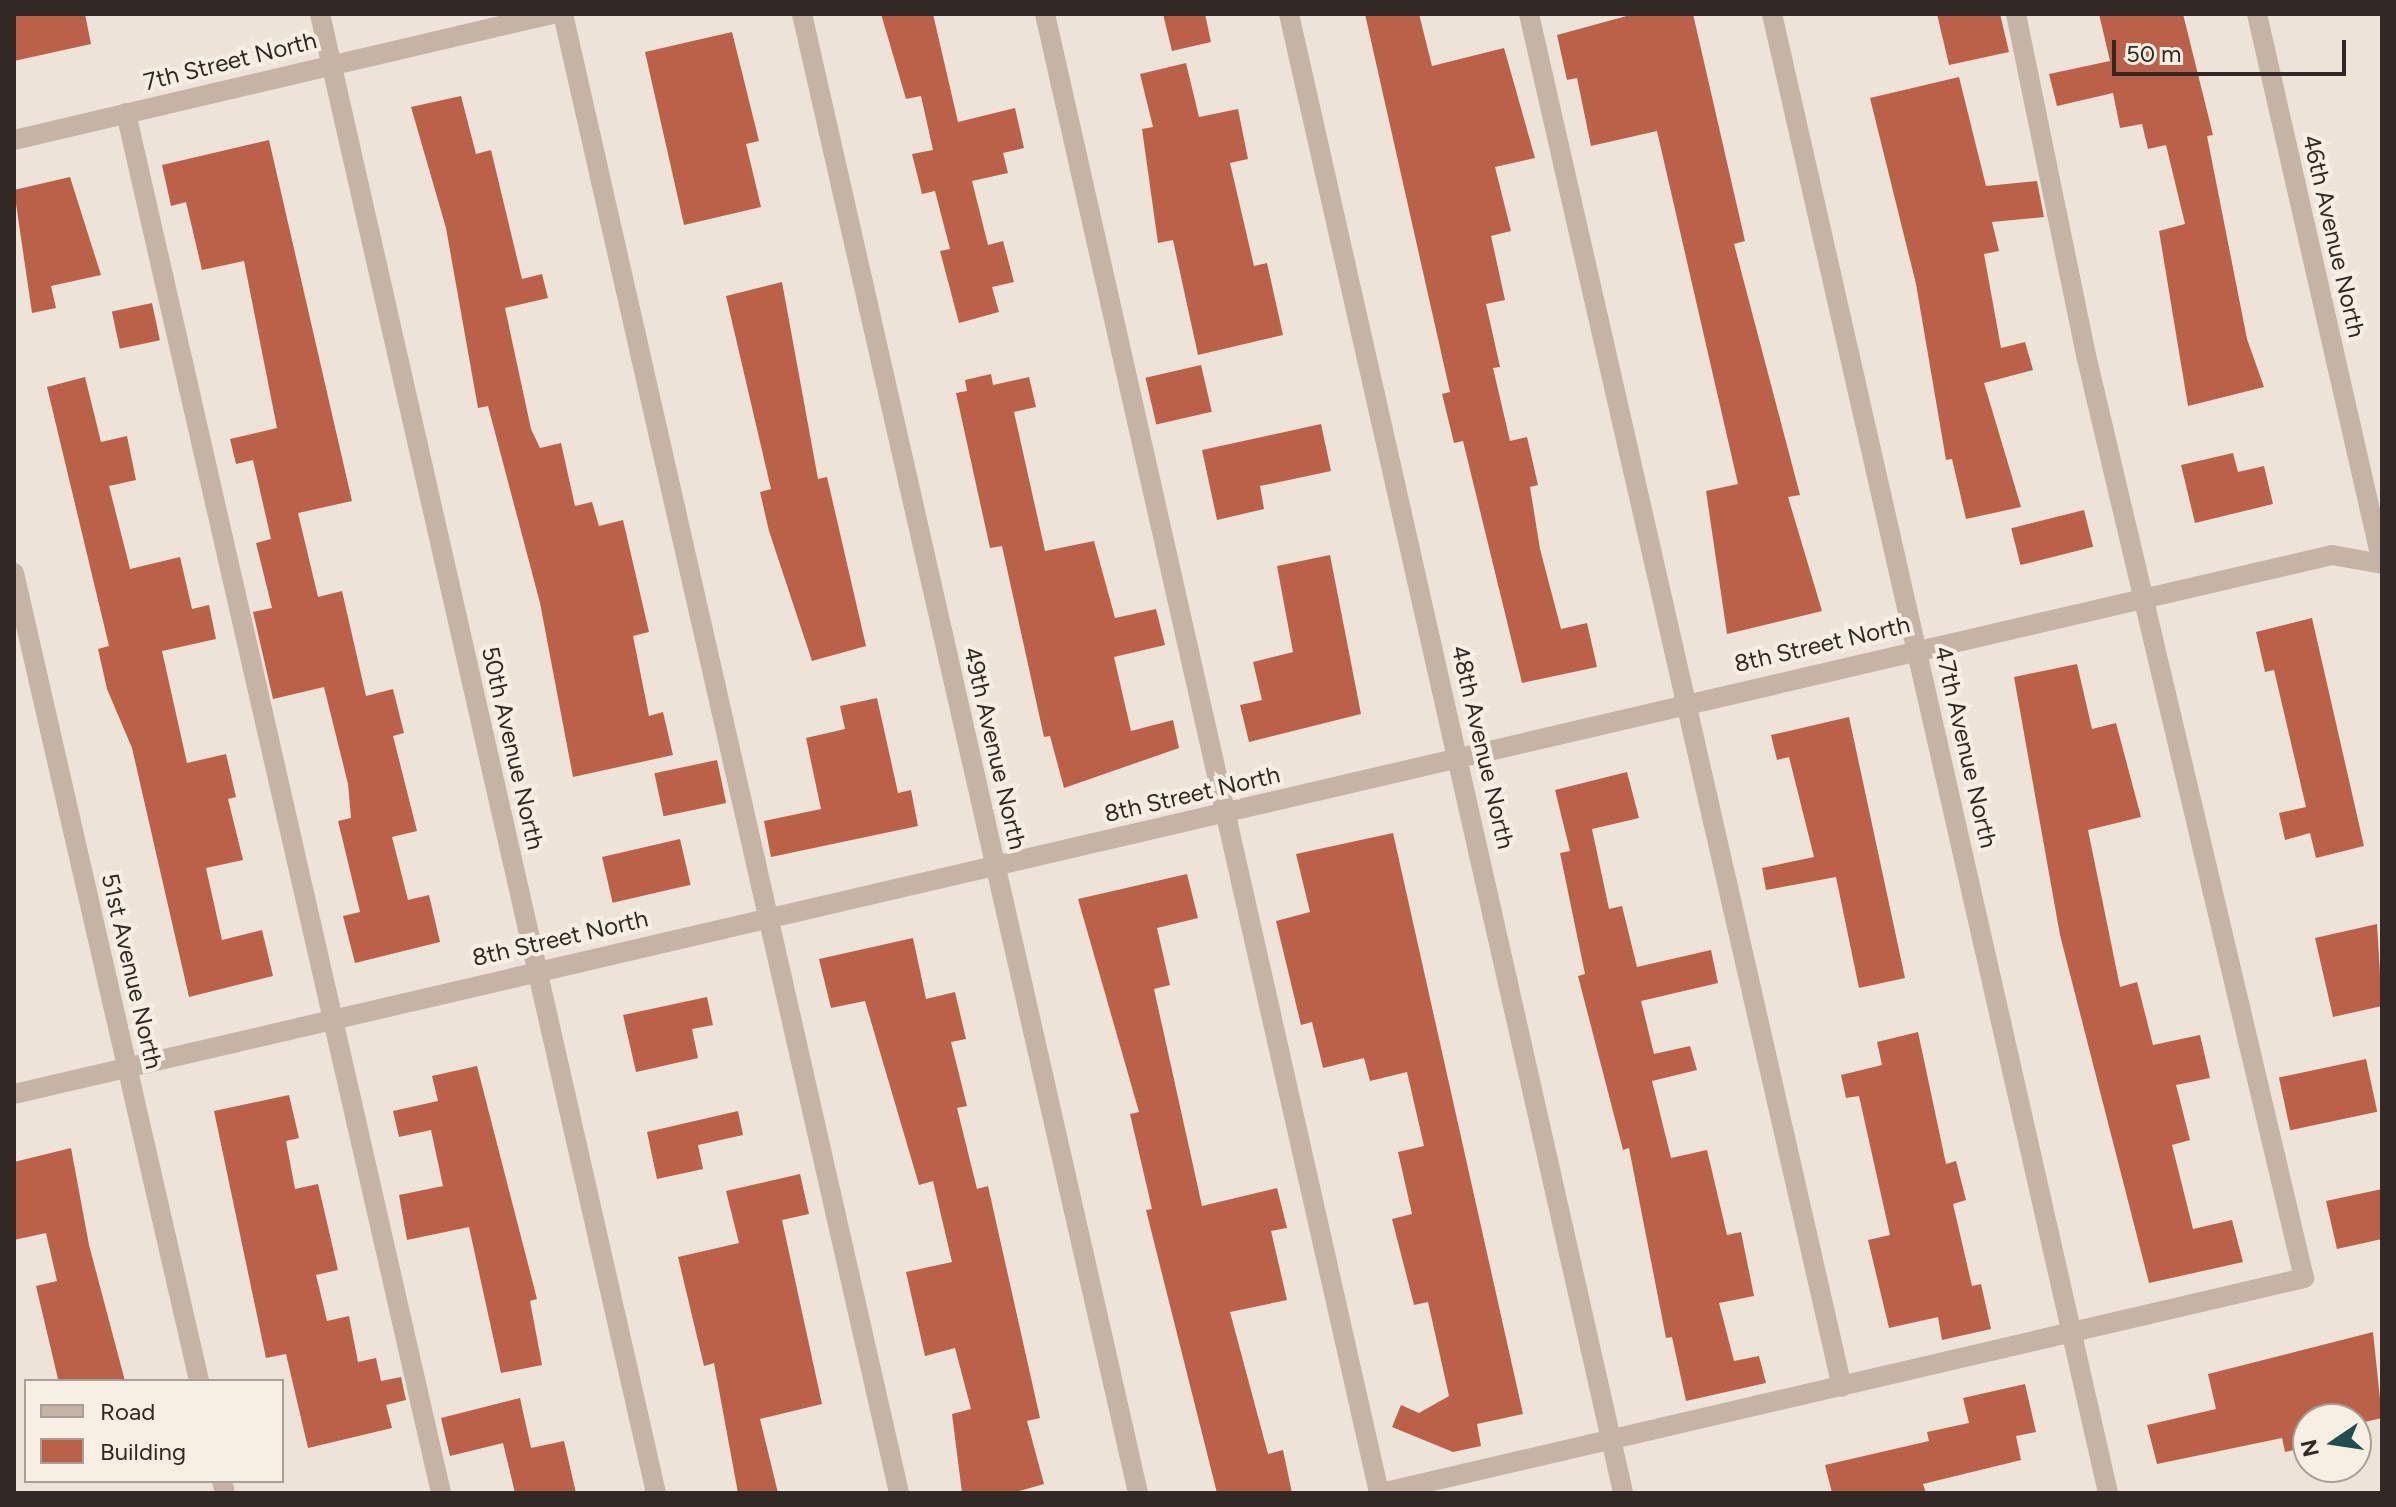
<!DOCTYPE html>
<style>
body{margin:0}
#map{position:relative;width:2396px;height:1507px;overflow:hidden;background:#eee3d9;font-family:Figtree,sans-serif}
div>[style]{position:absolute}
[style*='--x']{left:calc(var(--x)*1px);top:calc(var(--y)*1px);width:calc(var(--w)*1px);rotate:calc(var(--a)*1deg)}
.building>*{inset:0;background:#bb614a;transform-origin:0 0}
.minor>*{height:20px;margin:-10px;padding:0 10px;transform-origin:10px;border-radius:10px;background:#c5b3a6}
span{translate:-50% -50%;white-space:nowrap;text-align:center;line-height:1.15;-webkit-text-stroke:8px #f7eee4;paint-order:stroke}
.street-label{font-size:24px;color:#322926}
.frame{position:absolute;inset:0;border:16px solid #322926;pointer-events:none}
.legend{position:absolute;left:24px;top:1379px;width:260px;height:104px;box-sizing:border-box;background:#f7eee4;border:2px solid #a89f98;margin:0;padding:10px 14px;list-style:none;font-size:24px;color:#322926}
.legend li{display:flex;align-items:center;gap:16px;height:40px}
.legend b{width:40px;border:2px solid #a89f98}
.north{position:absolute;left:2292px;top:1403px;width:80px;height:80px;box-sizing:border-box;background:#f7eee4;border:2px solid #a89f98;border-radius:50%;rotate:257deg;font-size:22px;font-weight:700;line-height:32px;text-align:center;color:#322926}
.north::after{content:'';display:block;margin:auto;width:28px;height:36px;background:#204e4f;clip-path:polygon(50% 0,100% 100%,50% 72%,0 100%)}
.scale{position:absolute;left:2112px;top:40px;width:234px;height:36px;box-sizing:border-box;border:4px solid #322926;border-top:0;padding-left:10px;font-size:24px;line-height:28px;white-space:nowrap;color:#322926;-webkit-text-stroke:6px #f7eee4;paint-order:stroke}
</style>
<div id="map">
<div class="building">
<i style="clip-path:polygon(14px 14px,85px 14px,91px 44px,14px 61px)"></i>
<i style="clip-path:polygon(881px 14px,933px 14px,958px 122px,1015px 108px,1024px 148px,1003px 153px,1008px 173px,972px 181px,988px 245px,1003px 241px,1014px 282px,992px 287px,999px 312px,959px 323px,940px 251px,950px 249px,935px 191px,922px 194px,912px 154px,933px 150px,921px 96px,906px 99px)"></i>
<i style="clip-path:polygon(1163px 14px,1205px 14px,1211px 42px,1172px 51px)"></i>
<i style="clip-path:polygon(1365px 14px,1419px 14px,1432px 66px,1504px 48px,1535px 158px,1495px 167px,1511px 231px,1491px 236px,1505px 300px,1486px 304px,1500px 367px,1493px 368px,1510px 441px,1527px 437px,1538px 485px,1530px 487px,1540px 549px,1561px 629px,1587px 623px,1597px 667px,1522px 683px,1463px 441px,1454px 443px,1442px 394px,1450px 392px)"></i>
<i style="clip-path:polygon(1634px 14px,1693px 14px,1745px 241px,1734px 244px,1800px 495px,1788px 497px,1822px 611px,1727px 634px,1706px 491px,1738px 484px,1657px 131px,1591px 146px,1577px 78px,1567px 80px,1557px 35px)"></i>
<i style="clip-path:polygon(1937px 14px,2000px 14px,2009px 52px,1949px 65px)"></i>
<i style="clip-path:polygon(2099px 14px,2183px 14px,2213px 135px,2207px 136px,2247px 339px,2264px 387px,2188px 406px,2159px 231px,2185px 224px,2166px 145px,2148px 149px,2142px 124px,2120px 128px,2113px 93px,2057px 106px,2049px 74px,2110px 61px)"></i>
<i style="clip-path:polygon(732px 32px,759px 141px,746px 144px,761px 207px,684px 225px,645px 52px)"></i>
<i style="clip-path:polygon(1186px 63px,1199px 117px,1238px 109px,1248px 159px,1230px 163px,1254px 266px,1267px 263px,1283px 335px,1198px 355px,1173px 240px,1158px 243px,1142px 129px,1153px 127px,1140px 74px)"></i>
<i style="clip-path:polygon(1959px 77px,1986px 186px,2037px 181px,2044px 217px,1992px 222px,1999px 251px,1984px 254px,2001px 348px,2025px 342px,2033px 370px,1984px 383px,2021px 507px,1966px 519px,1952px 459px,1946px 460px,1916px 284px,1870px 98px)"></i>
<i style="clip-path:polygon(461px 96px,476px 154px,491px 150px,522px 279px,542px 274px,548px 298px,505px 308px,531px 429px,540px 448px,561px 443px,575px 506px,592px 502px,599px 526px,623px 520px,649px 632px,633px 636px,649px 716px,663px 712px,673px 755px,573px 777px,540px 603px,488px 406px,478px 408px,446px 228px,411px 107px)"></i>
<i style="clip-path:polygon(269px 140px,352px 501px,298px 513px,318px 597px,342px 591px,366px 696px,393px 689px,404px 733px,393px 736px,417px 831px,392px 837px,408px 900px,429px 895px,440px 942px,355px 963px,343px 916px,360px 912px,338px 821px,351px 818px,348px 784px,324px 687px,273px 699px,253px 612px,272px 608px,256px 543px,271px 539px,253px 460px,236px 464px,230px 439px,277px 428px,244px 261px,202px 270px,186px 202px,171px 206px,162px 165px)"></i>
<i style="clip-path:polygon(70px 177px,101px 275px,51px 286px,56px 308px,32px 313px,14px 190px)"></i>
<i style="clip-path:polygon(782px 282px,818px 479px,827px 477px,866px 646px,812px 661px,769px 531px,760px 492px,771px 489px,726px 296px)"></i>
<i style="left:152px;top:303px;width:38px;height:41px;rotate:78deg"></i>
<i style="left:1201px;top:365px;width:48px;height:57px;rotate:77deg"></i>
<i style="clip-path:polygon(991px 374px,993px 385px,1029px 377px,1036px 407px,1014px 412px,1045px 551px,1094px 541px,1115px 618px,1156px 609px,1165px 645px,1114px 657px,1131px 731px,1173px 720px,1179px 748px,1064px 788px,1050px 736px,1044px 737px,1002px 546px,990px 548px,956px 393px,967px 391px,965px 380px)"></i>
<i style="clip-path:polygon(85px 377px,101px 442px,127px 436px,136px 480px,109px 486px,130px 569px,180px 557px,192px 609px,209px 605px,216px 639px,162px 651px,187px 763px,226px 754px,236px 797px,228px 799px,243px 860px,206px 868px,222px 940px,262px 930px,273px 976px,189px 997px,132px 748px,107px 689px,98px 649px,109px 646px,47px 387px)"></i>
<i style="clip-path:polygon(1321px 424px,1331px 471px,1260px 486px,1264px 509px,1217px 520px,1202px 450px)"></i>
<i style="clip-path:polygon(2233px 453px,2238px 472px,2264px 466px,2273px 504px,2195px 523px,2181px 465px)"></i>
<i style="left:2084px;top:510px;width:38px;height:75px;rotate:76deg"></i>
<i style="clip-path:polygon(1330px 555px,1361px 714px,1249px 742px,1240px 705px,1262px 700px,1253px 662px,1293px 652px,1277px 566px)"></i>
<i style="clip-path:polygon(2312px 618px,2364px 846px,2316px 858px,2310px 833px,2285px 840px,2279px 813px,2306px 807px,2274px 670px,2265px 672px,2256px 632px)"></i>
<i style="clip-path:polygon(2077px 664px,2092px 729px,2116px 723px,2141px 817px,2088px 830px,2120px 987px,2137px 982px,2153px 1045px,2200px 1035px,2210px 1078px,2176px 1085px,2190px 1140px,2172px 1145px,2193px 1229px,2232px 1220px,2243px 1262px,2149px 1283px,2060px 935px,2014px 677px)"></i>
<i style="clip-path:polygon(877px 698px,898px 793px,911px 790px,918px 826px,771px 857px,764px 821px,821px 809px,806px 738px,845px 729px,840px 706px)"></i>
<i style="clip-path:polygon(1849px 717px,1905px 978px,1859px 988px,1836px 877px,1766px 890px,1762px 868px,1814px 857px,1789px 757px,1777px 760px,1771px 735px)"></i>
<i style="left:717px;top:760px;width:44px;height:64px;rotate:78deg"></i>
<i style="clip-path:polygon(1627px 772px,1639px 818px,1592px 829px,1609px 909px,1622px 906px,1637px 967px,1711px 950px,1718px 983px,1641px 1001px,1654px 1054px,1690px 1046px,1697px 1070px,1652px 1081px,1671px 1158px,1707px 1150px,1727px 1235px,1741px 1232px,1754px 1296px,1719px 1303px,1734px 1361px,1759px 1356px,1766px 1383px,1686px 1401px,1672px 1337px,1666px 1338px,1629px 1148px,1623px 1150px,1578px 976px,1585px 974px,1560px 853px,1570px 851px,1555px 790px)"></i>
<i style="clip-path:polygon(1393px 833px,1523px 1414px,1477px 1424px,1481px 1446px,1453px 1452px,1392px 1427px,1401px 1405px,1419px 1413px,1449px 1396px,1428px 1302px,1414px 1305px,1392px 1219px,1412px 1214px,1398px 1152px,1424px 1146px,1407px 1072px,1370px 1081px,1364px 1058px,1323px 1068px,1312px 1022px,1301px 1025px,1276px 921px,1310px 912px,1296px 854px)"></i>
<i style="left:680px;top:839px;width:47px;height:80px;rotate:77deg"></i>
<i style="clip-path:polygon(1187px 874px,1198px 918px,1157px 928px,1170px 985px,1154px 989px,1202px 1206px,1277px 1188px,1287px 1228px,1271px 1231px,1287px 1300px,1230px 1312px,1268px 1454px,1283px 1450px,1292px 1493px,1217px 1493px,1146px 1210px,1152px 1209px,1130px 1114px,1139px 1112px,1078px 899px)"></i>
<i style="clip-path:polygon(2377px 924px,2382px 1006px,2333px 1017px,2315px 938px)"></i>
<i style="clip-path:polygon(913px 938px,926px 999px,955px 992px,966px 1039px,951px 1042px,967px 1106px,957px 1108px,977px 1189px,988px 1186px,1040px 1418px,1027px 1421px,1044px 1484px,1012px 1493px,962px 1493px,952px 1414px,971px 1409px,955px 1348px,925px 1356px,906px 1272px,952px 1262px,933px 1181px,919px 1185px,865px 1001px,831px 1008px,819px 959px)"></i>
<i style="clip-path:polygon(707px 997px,713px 1025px,692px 1029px,698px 1058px,636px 1072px,623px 1015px)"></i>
<i style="clip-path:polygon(1918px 1032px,1946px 1164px,1956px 1161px,1966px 1200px,1953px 1204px,1972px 1286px,1981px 1284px,1991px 1329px,1942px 1340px,1938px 1317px,1889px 1328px,1868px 1240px,1890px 1235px,1859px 1096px,1846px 1098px,1841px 1075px,1882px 1065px,1877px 1042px)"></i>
<i style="left:2366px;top:1059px;width:54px;height:89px;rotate:78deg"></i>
<i style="clip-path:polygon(477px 1066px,537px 1299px,530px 1301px,542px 1365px,501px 1373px,469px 1227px,407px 1240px,399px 1195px,443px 1186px,431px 1130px,399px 1137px,393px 1111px,438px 1101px,432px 1076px)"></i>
<i style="clip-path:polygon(289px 1095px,299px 1138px,286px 1141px,295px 1189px,318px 1184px,338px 1270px,316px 1275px,327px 1321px,349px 1316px,358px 1362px,376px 1358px,381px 1381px,401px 1377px,406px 1400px,386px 1405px,392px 1428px,308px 1448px,286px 1354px,266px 1358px,214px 1111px)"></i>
<i style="clip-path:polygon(738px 1111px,743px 1135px,698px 1145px,703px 1169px,657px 1179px,647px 1132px)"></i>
<i style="clip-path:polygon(71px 1148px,89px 1245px,125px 1381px,58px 1379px,36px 1286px,57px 1281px,46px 1233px,14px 1240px,14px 1162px)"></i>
<i style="clip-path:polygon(800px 1174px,809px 1214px,782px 1220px,822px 1404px,760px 1419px,778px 1493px,738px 1493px,714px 1363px,704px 1366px,678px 1257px,739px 1243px,726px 1191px)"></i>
<i style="clip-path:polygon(2382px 1189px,2382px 1239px,2337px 1249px,2326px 1201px)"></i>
<i style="clip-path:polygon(2373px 1332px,2382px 1418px,2356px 1424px,2308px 1419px,2308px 1447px,2285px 1452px,2282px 1438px,2157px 1464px,2147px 1425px,2216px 1409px,2208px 1374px)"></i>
<i style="clip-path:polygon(2025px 1384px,2036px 1432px,2016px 1436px,2021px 1460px,1923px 1484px,1926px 1493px,1832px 1493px,1825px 1465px,1929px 1441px,1927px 1432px,1969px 1423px,1963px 1398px)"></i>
<i style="clip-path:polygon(520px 1398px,531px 1448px,564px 1441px,576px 1493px,515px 1493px,503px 1443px,450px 1456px,441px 1418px)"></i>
</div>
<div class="minor">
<i style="--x:320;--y:14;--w:1517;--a:77.2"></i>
<i style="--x:563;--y:14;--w:1517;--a:77.2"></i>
<i style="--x:802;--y:14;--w:1517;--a:77.2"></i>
<i style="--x:1045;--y:14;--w:1516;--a:77.27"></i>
<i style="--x:1289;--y:14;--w:1516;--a:77.27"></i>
<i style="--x:1529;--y:14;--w:1408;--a:77.16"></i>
<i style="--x:1772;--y:14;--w:1517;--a:77.2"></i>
<i style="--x:2257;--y:14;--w:563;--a:77.17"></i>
<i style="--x:126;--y:113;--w:1415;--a:77.14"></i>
<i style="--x:14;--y:140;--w:553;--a:-13.18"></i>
<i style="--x:14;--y:573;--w:829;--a:77.1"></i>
<i style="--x:14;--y:1094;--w:2380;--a:-13.09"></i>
<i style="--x:2332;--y:555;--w:51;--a:10.2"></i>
<i style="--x:222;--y:1481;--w:12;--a:76"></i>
<i style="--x:1381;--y:1493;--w:948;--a:-13.11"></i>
<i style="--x:2304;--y:1278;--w:948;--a:-103.29"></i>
<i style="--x:2086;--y:355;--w:348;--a:-101.6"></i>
</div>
<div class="street-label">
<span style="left:230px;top:61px;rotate:-14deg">7th Street North</span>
<span style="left:2334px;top:236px;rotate:77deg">46th Avenue North</span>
<span style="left:1822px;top:644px;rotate:-13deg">8th Street North</span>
<span style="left:1483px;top:747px;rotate:77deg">48th Avenue North</span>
<span style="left:1966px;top:747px;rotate:77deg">47th Avenue North</span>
<span style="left:513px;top:748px;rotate:77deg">50th Avenue North</span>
<span style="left:995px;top:748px;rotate:77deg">49th Avenue North</span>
<span style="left:1192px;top:794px;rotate:-13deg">8th Street North</span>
<span style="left:560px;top:938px;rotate:-13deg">8th Street North</span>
<span style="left:132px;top:971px;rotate:77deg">51st Avenue North</span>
</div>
<div class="frame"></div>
<ul class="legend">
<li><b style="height:10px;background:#c5b3a6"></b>Road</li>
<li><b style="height:22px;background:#bb614a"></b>Building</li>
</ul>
<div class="north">N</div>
<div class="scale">50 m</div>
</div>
